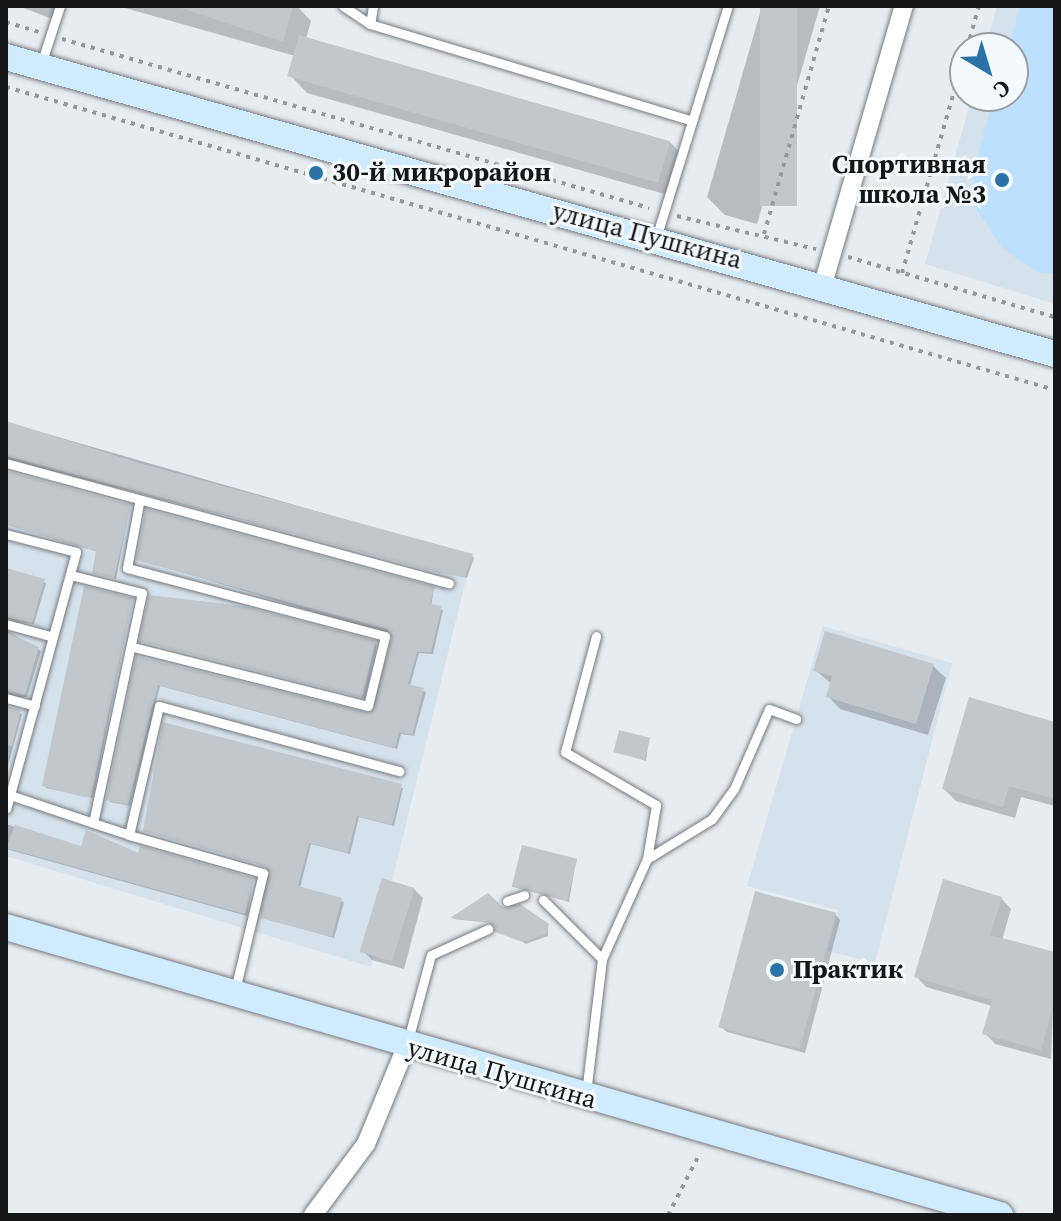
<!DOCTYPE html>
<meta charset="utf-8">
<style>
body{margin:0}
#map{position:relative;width:1061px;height:1221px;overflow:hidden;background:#e7ecf0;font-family:"Source Serif 4",serif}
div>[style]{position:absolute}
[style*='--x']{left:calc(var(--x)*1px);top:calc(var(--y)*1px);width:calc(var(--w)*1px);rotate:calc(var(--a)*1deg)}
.built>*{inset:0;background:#d6e2eb}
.green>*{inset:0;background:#bde0fe}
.shadow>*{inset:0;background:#0003}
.building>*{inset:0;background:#c2c7cb;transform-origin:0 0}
.path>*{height:4px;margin-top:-2px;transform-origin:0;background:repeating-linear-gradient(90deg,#95999c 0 4px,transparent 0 10px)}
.roads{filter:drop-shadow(0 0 2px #767a7e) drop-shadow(0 0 2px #767a7e)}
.lane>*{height:9px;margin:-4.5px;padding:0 4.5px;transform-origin:4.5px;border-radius:4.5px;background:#fff}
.street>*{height:18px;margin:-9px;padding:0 9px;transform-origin:9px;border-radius:9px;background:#fff}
.secondary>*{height:26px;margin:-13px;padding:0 13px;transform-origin:13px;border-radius:13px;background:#d1ebfe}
.dots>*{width:22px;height:22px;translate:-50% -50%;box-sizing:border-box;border:4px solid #f4f9fe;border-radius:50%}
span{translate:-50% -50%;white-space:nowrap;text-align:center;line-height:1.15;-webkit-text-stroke:6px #f4f9fe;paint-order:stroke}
.poi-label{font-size:26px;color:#141617;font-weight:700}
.right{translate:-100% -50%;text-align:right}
.left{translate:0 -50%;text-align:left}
.street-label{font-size:26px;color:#141617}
.frame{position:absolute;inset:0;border:8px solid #141617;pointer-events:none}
.north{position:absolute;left:949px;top:32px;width:80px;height:80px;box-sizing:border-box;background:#f4f9fe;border:2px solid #9a9ea2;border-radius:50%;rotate:142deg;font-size:22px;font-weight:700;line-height:32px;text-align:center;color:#141617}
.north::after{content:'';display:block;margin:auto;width:28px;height:36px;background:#2b73a7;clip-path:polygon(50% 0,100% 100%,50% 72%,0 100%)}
</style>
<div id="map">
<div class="built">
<i style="clip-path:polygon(997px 6px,1055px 6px,1055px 304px,925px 264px,972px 96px,1013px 96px,1013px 48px,985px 48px)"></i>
<i style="clip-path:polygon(6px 423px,472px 555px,371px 967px,6px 856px)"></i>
<i style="clip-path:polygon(823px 626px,952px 663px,875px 963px,828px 951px,838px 910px,747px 886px)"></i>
</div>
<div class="green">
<i style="clip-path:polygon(1020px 6px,1055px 6px,1055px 274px,1036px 272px,1002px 248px,975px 207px,973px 170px,994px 96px,1013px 96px,1008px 48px)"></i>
</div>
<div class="shadow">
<i style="clip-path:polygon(18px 6px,62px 6px,58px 21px)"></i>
<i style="clip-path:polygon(118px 6px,297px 6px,311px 21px,306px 39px,669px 141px,686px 159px,675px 197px,307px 93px,290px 75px,295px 56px)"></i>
<i style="clip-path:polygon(762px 6px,820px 6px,757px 224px,725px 215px,707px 197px)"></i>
<i style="clip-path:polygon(6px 422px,472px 556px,474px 558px,467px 578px,6px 459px)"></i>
<i style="clip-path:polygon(6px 473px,130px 506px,116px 579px,95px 572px,98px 552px,6px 524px)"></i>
<i style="clip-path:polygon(138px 559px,434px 589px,431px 606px,443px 610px,433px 654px,419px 653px,410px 686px,426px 692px,414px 736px,401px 734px,397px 749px,160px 686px,130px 806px,110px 802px,138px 658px,371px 716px,394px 636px)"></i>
<i style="clip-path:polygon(6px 570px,46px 583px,34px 624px,6px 621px)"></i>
<i style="clip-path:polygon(132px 600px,93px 798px,46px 788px,44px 785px)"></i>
<i style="clip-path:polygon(6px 630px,41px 651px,27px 697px,6px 697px)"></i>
<i style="clip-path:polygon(142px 640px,375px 643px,377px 645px,365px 698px)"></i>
<i style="clip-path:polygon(933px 666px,946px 678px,928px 735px,840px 709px,828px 696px,832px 684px,815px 670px)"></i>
<i style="clip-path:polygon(6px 707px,22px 714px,6px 773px)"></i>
<i style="clip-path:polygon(1055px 724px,1055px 806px,1021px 797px,1015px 818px,956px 801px,944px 789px)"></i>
<i style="clip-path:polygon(649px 739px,646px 761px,616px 751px)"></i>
<i style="clip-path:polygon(403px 788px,394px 826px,359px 817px,350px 854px,311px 844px,300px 888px,344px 902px,334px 938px,262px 917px,268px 867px,145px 830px)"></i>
<i style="clip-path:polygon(6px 824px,82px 849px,253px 880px,247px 916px,6px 849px)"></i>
<i style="clip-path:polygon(576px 861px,569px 902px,512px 886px)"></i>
<i style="clip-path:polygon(414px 889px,423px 898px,404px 969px,372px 960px,363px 951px)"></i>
<i style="clip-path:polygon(488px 896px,502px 909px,548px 926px,548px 936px,526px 944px,492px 923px,453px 919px)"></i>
<i style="clip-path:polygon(1001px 898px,1011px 909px,1002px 940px,1055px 955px,1051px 1059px,995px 1044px,985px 1033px,992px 1006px,926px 987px,916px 976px)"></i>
<i style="clip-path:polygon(835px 914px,840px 920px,805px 1053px,727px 1032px,721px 1027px)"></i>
</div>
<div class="building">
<i style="clip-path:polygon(175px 6px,293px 6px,283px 42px)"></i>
<i style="left:760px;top:6px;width:37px;height:200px"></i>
<i style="left:299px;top:35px;width:386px;height:43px;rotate:16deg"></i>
<i style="clip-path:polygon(6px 421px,139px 463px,473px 554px,465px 577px,439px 573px,6px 456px)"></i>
<i style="clip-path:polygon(6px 471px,131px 505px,114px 578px,92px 573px,96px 551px,6px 525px)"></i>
<i style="clip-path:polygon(146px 509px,435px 587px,430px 604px,442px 606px,431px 652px,417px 652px,408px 684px,424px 688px,412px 735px,399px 732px,395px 748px,158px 685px,128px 805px,106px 800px,136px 656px,369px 713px,392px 638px,387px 629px,136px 560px)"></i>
<i style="clip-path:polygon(6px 568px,45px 579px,32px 623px,6px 617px)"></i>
<i style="clip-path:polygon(84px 586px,133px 598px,91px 797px,83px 797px,42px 786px)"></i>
<i style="clip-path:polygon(149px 595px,243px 606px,376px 641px,362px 697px,139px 641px)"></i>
<i style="clip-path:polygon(825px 631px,934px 664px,916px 724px,826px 697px,832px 676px,813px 671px)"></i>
<i style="clip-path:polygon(6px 632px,39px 647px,25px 695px,6px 691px)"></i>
<i style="clip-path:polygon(969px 697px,1055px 722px,1055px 799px,1009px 786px,1003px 807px,942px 789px)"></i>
<i style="clip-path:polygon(6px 706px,21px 710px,12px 746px,6px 745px)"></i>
<i style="clip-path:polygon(163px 722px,402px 784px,392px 825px,357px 816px,348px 853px,309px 843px,298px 886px,342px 898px,332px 937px,260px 918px,266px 866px,143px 831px)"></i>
<i style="left:619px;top:730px;width:32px;height:23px;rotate:14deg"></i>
<i style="clip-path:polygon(15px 825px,81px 846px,86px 830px,138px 853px,140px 846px,254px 878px,245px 914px,6px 848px)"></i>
<i style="left:522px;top:845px;width:57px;height:43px;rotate:14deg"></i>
<i style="left:382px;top:878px;width:34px;height:77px;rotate:17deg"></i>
<i style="clip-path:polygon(943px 879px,1002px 897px,990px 935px,1055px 952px,1055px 999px,1041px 1050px,982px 1034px,992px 1000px,914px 977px)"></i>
<i style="left:755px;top:891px;width:84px;height:141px;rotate:15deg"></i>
<i style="clip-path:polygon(488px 893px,503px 907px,520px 904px,549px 924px,546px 934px,522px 942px,495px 932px,489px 922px,450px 918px)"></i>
</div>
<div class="path">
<i style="--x:6;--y:22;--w:34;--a:17"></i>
<i style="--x:62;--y:39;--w:611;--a:16.06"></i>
<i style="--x:967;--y:48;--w:44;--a:-74.1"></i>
<i style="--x:6;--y:87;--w:1092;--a:16.11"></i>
<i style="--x:677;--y:216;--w:143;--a:13.4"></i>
<i style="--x:764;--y:234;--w:237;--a:-74.1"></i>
<i style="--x:848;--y:257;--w:216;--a:16.2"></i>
<i style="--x:902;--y:273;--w:229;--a:-74"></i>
<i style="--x:668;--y:1215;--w:70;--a:-62.7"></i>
</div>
<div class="roads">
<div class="lane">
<i style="--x:343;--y:6;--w:32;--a:34"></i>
<i style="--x:373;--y:6;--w:18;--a:99"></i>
<i style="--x:370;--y:24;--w:333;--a:16.7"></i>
<i style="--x:41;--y:64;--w:61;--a:-71.9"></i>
<i style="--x:656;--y:238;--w:243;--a:-72.8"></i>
<i style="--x:6;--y:463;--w:459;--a:15.2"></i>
<i style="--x:6;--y:534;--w:72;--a:14.4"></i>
<i style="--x:76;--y:552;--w:266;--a:105.2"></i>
<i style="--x:6;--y:624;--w:46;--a:15.3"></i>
<i style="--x:133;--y:647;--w:242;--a:14.1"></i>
<i style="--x:368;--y:706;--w:72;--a:-76.3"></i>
<i style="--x:385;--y:636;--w:267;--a:-165.2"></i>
<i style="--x:127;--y:568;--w:66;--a:-79.5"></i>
<i style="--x:6;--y:698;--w:30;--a:15"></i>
<i style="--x:10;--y:795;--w:88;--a:18.6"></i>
<i style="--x:93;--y:823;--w:235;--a:-78"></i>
<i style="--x:142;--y:593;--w:73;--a:-165.8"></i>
<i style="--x:93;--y:823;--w:38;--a:18"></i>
<i style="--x:647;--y:859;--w:76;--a:-31.6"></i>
<i style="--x:712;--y:819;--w:37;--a:-54"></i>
<i style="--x:734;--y:789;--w:87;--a:-66.4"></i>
<i style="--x:769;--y:709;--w:29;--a:20"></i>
<i style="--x:543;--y:900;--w:83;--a:45"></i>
<i style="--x:507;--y:901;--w:18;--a:-19"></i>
<i style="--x:235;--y:990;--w:120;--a:-76.5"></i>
<i style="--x:263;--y:873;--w:139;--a:-164.2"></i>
<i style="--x:129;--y:835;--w:132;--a:-76.9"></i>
<i style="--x:159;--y:706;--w:249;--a:15.2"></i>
<i style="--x:408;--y:1040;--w:88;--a:-74.9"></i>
<i style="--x:431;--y:955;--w:63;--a:-24.5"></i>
<i style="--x:586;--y:1093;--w:135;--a:-83.2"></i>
<i style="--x:602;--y:959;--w:110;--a:-65.8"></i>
<i style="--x:647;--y:859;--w:55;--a:-80.5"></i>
<i style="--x:656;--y:805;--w:105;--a:-149.8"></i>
<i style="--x:565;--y:752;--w:120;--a:-75"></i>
</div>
<div class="street">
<i style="--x:823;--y:284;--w:290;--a:-73.8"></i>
<i style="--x:313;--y:1215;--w:89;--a:-53.3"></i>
<i style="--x:366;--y:1144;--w:105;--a:-67.6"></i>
</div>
<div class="secondary">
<i style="--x:6;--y:57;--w:1090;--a:15.81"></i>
<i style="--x:6;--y:927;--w:1035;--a:16.16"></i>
</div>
</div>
<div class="dots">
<i style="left:316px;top:173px;background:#2b73a7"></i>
<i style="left:1002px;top:180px;background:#2b73a7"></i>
<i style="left:777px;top:970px;background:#2b73a7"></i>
</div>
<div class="poi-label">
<span class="right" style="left:986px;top:180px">Спортивная<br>школа №3</span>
<span class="left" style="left:332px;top:173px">30-й микрорайон</span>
<span class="left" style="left:793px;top:970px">Практик</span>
</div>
<div class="street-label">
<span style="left:647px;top:236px;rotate:15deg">улица Пушкина</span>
<span style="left:502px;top:1074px;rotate:16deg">улица Пушкина</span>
</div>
<div class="frame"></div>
<div class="north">С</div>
</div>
